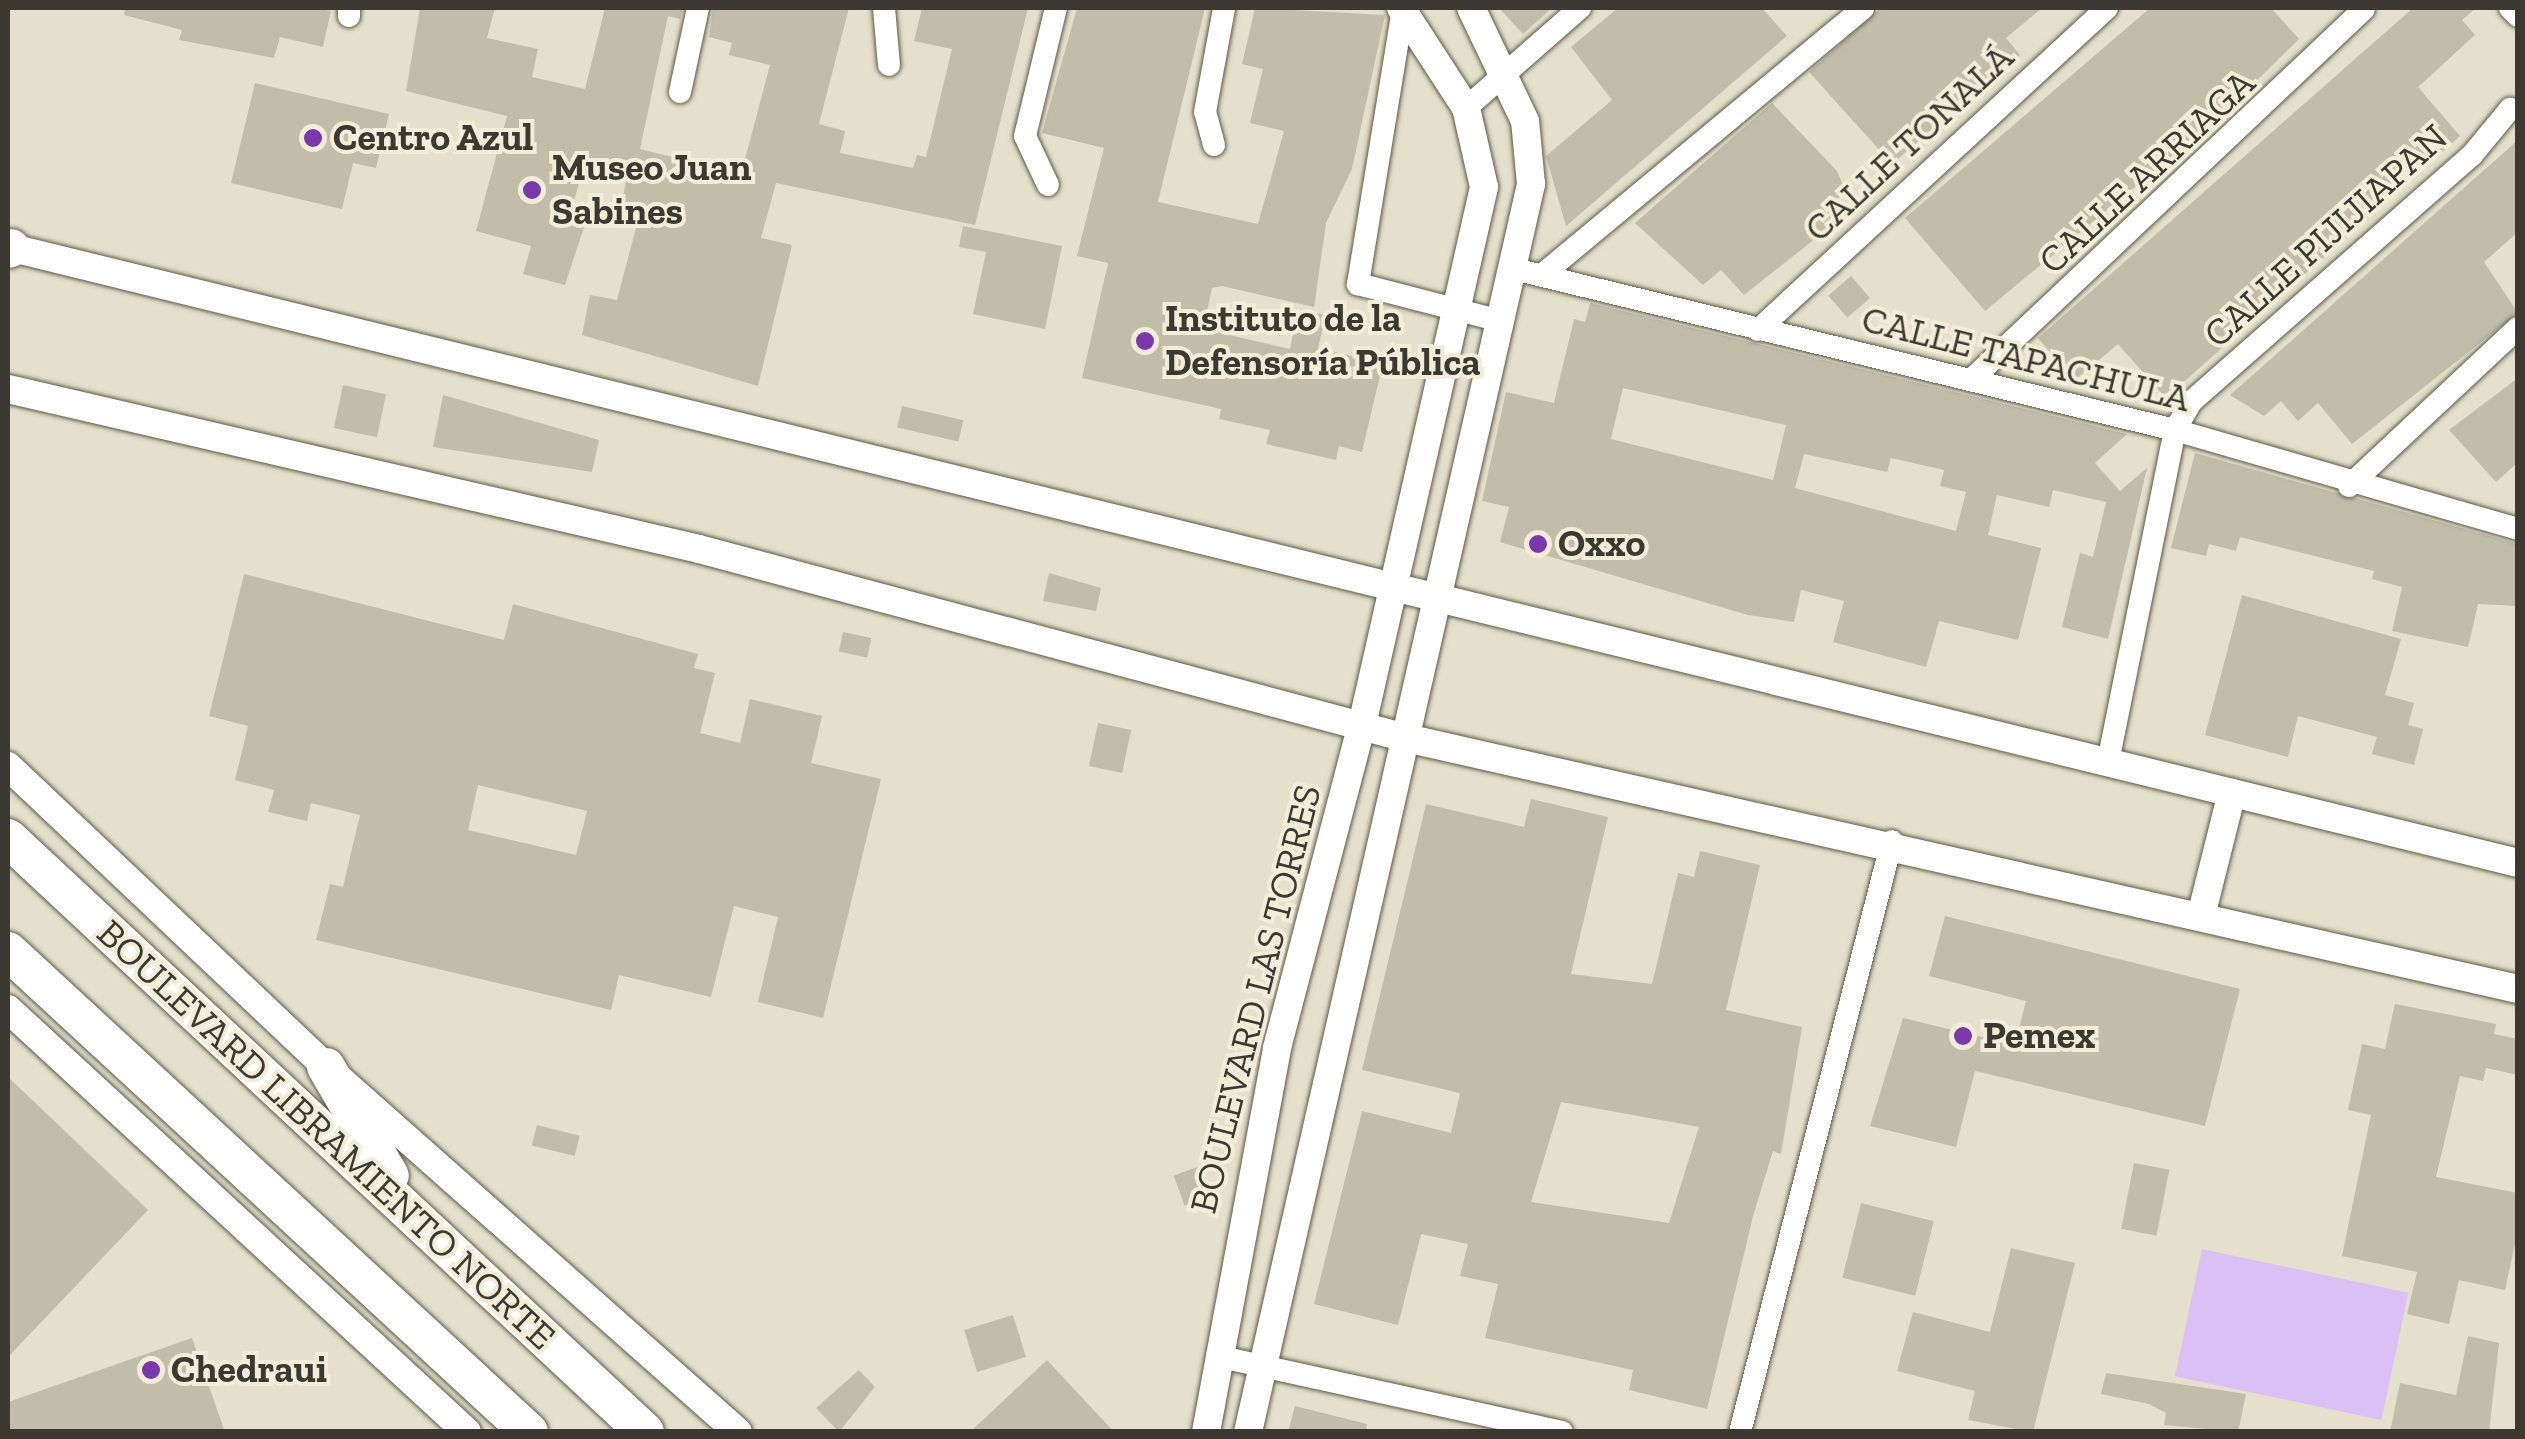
<!DOCTYPE html>
<meta charset="utf-8">
<style>
body{margin:0}
#map{position:relative;width:2525px;height:1439px;overflow:hidden;background:#e4e0cb;font-family:"Zilla Slab",serif}
div>[style]{position:absolute}
[style*='--x']{left:calc(var(--x)*1px);top:calc(var(--y)*1px);width:calc(var(--w)*1px);rotate:calc(var(--a)*1deg)}
.green>*{inset:0;background:#dbc0f6;transform-origin:0 0}
.building>*{inset:0;background:#c1bda9;transform-origin:0 0}
.roads{filter:drop-shadow(0 0 2px #5c5846) drop-shadow(0 0 2px #5c5846)}
.minor>*{height:22px;margin:-11px;padding:0 11px;transform-origin:11px;border-radius:11px;background:#fff}
.tertiary>*{height:28px;margin:-14px;padding:0 14px;transform-origin:14px;border-radius:14px;background:#fff}
.trunk>*{height:38px;margin:-19px;padding:0 19px;transform-origin:19px;border-radius:19px;background:#fff}
.dots>*{width:28px;height:28px;translate:-50% -50%;box-sizing:border-box;border:5px solid #f1edd8;border-radius:50%}
span{translate:-50% -50%;white-space:nowrap;text-align:center;line-height:1.15;-webkit-text-stroke:8px #f1edd8;paint-order:stroke}
.poi-label{font-size:38px;color:#3b3931;font-weight:700}
.left{translate:0 -50%;text-align:left}
.street-label{font-size:38px;color:#3b3931}
.frame{position:absolute;inset:0;border:10px solid #3b3931;pointer-events:none}
</style>
<div id="map">
<div class="green">
<i style="left:2202px;top:1249px;width:211px;height:130px;rotate:12deg"></i>
</div>
<div class="building">
<i style="clip-path:polygon(125px 8px,313px 8px,331px 11px,323px 47px,280px 37px,274px 58px,179px 40px,182px 30px,124px 15px)"></i>
<i style="clip-path:polygon(420px 8px,495px 8px,487px 38px,538px 49px,532px 77px,585px 89px,605px 8px,683px 8px,680px 19px,668px 16px,640px 149px,741px 174px,770px 65px,729px 55px,732px 43px,709px 37px,713px 8px,849px 8px,819px 124px,845px 131px,840px 153px,913px 168px,917px 155px,926px 157px,952px 49px,914px 41px,922px 8px,1028px 8px,975px 225px,776px 183px,761px 238px,792px 245px,758px 386px,582px 335px,590px 295px,617px 300px,641px 209px,621px 204px,628px 173px,585px 161px,572px 208px,589px 212px,565px 285px,523px 274px,531px 246px,476px 231px,507px 116px,406px 91px)"></i>
<i style="clip-path:polygon(1077px 8px,1205px 8px,1158px 202px,1258px 224px,1284px 131px,1250px 123px,1263px 69px,1242px 64px,1255px 8px,1385px 15px,1352px 169px,1326px 223px,1314px 307px,1222px 286px,1212px 288px,1203px 329px,1290px 349px,1298px 309px,1326px 315px,1318px 348px,1383px 363px,1362px 452px,1339px 446px,1336px 460px,1266px 444px,1270px 430px,1219px 419px,1221px 409px,1082px 378px,1108px 263px,1077px 256px,1104px 148px,1042px 133px)"></i>
<i style="clip-path:polygon(1499px 8px,1552px 8px,1523px 34px)"></i>
<i style="clip-path:polygon(1618px 8px,1762px 8px,1787px 36px,1566px 226px,1546px 156px,1612px 100px,1571px 47px)"></i>
<i style="clip-path:polygon(1881px 8px,2042px 8px,2006px 38px,2020px 55px,1892px 164px,1809px 72px)"></i>
<i style="clip-path:polygon(2150px 8px,2271px 8px,2299px 39px,2221px 116px,1985px 311px,1905px 218px)"></i>
<i style="clip-path:polygon(2413px 8px,2476px 8px,2462px 20px,2475px 35px,2418px 87px,2460px 136px,2186px 380px,2163px 395px,2118px 344px,2074px 381px,2038px 338px)"></i>
<i style="clip-path:polygon(255px 83px,389px 114px,376px 168px,353px 163px,342px 209px,231px 183px)"></i>
<i style="clip-path:polygon(1772px 103px,1837px 171px,1846px 192px,1837px 199px,1849px 212px,1744px 295px,1721px 270px,1703px 285px,1635px 223px)"></i>
<i style="clip-path:polygon(2518px 140px,2518px 232px,2484px 262px,2518px 313px,2352px 444px,2318px 403px,2298px 421px,2281px 401px,2264px 416px,2230px 395px)"></i>
<i style="clip-path:polygon(963px 226px,1062px 246px,1045px 329px,973px 314px,986px 252px,959px 247px)"></i>
<i style="left:1851px;top:276px;width:29px;height:30px;rotate:49deg"></i>
<i style="clip-path:polygon(evenodd,1590px 303px,2127px 434px,2095px 463px,2120px 491px,2147px 468px,2108px 639px,2062px 627px,2080px 553px,2093px 557px,2106px 502px,2053px 490px,2049px 507px,1997px 495px,1988px 535px,2041px 548px,2018px 640px,1939px 621px,1926px 667px,1833px 642px,1844px 601px,1801px 590px,1794px 622px,1748px 615px,1500px 542px,1509px 507px,1482px 501px,1506px 392px,1554px 403px,1574px 319px,1585px 322px,1590px 303px,1623px 388px,1786px 425px,1773px 480px,1611px 439px,1623px 388px,1590px 303px,1804px 454px,1887px 472px,1891px 458px,1944px 470px,1940px 486px,1966px 492px,1956px 531px,1795px 488px,1804px 454px)"></i>
<i style="clip-path:polygon(2518px 378px,2518px 462px,2496px 482px,2449px 430px)"></i>
<i style="left:343px;top:385px;width:44px;height:44px;rotate:12deg"></i>
<i style="clip-path:polygon(443px 395px,599px 440px,592px 472px,433px 447px)"></i>
<i style="left:902px;top:406px;width:63px;height:22px;rotate:13deg"></i>
<i style="clip-path:polygon(2195px 453px,2518px 544px,2518px 606px,2478px 604px,2468px 647px,2392px 631px,2402px 587px,2372px 579px,2374px 571px,2240px 537px,2236px 551px,2209px 544px,2206px 556px,2171px 548px)"></i>
<i style="clip-path:polygon(1049px 573px,1101px 588px,1096px 611px,1043px 601px)"></i>
<i style="clip-path:polygon(evenodd,244px 574px,504px 640px,513px 604px,698px 654px,694px 668px,715px 673px,700px 733px,740px 743px,750px 699px,822px 716px,811px 763px,881px 779px,823px 1018px,758px 1002px,778px 917px,734px 906px,711px 997px,619px 975px,611px 1010px,316px 940px,330px 884px,343px 887px,360px 815px,311px 803px,307px 821px,268px 812px,274px 790px,235px 780px,248px 726px,209px 716px,244px 574px,478px 785px,587px 811px,576px 855px,468px 830px,478px 785px)"></i>
<i style="clip-path:polygon(2242px 595px,2401px 639px,2385px 695px,2414px 703px,2408px 725px,2423px 729px,2414px 765px,2372px 754px,2377px 737px,2298px 716px,2288px 757px,2205px 735px)"></i>
<i style="left:843px;top:632px;width:29px;height:20px;rotate:12deg"></i>
<i style="left:1098px;top:723px;width:34px;height:44px;rotate:12deg"></i>
<i style="clip-path:polygon(evenodd,1531px 799px,1608px 817px,1571px 974px,1652px 984px,1678px 873px,1694px 877px,1700px 851px,1760px 865px,1726px 1010px,1802px 1027px,1781px 1154px,1773px 1151px,1753px 1216px,1707px 1409px,1629px 1390px,1633px 1370px,1485px 1338px,1498px 1284px,1460px 1276px,1468px 1244px,1421px 1234px,1398px 1325px,1314px 1304px,1362px 1111px,1451px 1133px,1460px 1093px,1362px 1070px,1426px 804px,1524px 827px,1531px 799px,1561px 1102px,1699px 1127px,1669px 1223px,1531px 1202px,1561px 1102px)"></i>
<i style="clip-path:polygon(1945px 916px,2240px 989px,2205px 1126px,1975px 1071px,1956px 1147px,1870px 1126px,1903px 1018px,2015px 1045px,2026px 1001px,1929px 976px)"></i>
<i style="clip-path:polygon(2395px 1004px,2496px 1024px,2494px 1034px,2518px 1039px,2518px 1075px,2486px 1068px,2483px 1081px,2460px 1076px,2436px 1177px,2518px 1193px,2518px 1231px,2505px 1290px,2459px 1280px,2449px 1324px,2407px 1314px,2417px 1272px,2342px 1256px,2371px 1115px,2348px 1110px,2362px 1044px,2385px 1049px)"></i>
<i style="clip-path:polygon(8px 1077px,148px 1210px,8px 1357px)"></i>
<i style="left:537px;top:1125px;width:44px;height:21px;rotate:14deg"></i>
<i style="left:2134px;top:1163px;width:36px;height:67px;rotate:11deg"></i>
<i style="left:1200px;top:1166px;width:32px;height:28px;rotate:70deg"></i>
<i style="left:1861px;top:1203px;width:75px;height:77px;rotate:14deg"></i>
<i style="clip-path:polygon(2011px 1248px,2075px 1263px,2033px 1432px,1968px 1420px,1975px 1391px,1897px 1371px,1913px 1312px,1990px 1332px)"></i>
<i style="left:1013px;top:1315px;width:44px;height:51px;rotate:73deg"></i>
<i style="clip-path:polygon(2468px 1336px,2499px 1343px,2489px 1432px,2390px 1432px,2400px 1383px,2456px 1395px)"></i>
<i style="clip-path:polygon(192px 1338px,225px 1432px,8px 1432px,8px 1402px)"></i>
<i style="clip-path:polygon(1047px 1360px,1114px 1432px,970px 1432px)"></i>
<i style="clip-path:polygon(859px 1370px,875px 1387px,839px 1432px,816px 1408px)"></i>
<i style="clip-path:polygon(2106px 1373px,2246px 1394px,2238px 1432px,2164px 1425px,2166px 1413px,2149px 1404px,2101px 1394px)"></i>
<i style="clip-path:polygon(1295px 1406px,1367px 1424px,1366px 1432px,1288px 1432px)"></i>
</div>
<div class="roads">
<div class="minor">
<i style="--x:884;--y:8;--w:57;--a:85"></i>
<i style="--x:2510;--y:8;--w:11;--a:45"></i>
<i style="--x:1403;--y:9;--w:279;--a:99.3"></i>
<i style="--x:1358;--y:284;--w:148;--a:14.5"></i>
<i style="--x:349;--y:16;--w:8;--a:-90"></i>
<i style="--x:680;--y:92;--w:86;--a:-77.9"></i>
<i style="--x:1466;--y:108;--w:152;--a:-41.3"></i>
<i style="--x:1214;--y:145;--w:34;--a:-105"></i>
<i style="--x:1205;--y:112;--w:106;--a:-79.6"></i>
<i style="--x:1048;--y:185;--w:54;--a:-115.1"></i>
<i style="--x:1025;--y:136;--w:132;--a:-76.4"></i>
<i style="--x:1514;--y:269;--w:680;--a:13.69"></i>
<i style="--x:2175;--y:430;--w:357;--a:16.1"></i>
<i style="--x:1543;--y:274;--w:416;--a:-39.7"></i>
<i style="--x:1758;--y:330;--w:475;--a:-42.7"></i>
<i style="--x:1971;--y:380;--w:540;--a:-43.35"></i>
<i style="--x:2349;--y:486;--w:231;--a:-43.1"></i>
<i style="--x:2108;--y:762;--w:339;--a:-78.6"></i>
<i style="--x:2175;--y:430;--w:34;--a:-60"></i>
<i style="--x:2192;--y:401;--w:373;--a:-41.3"></i>
<i style="--x:2472;--y:155;--w:60;--a:-50.4"></i>
<i style="--x:1217;--y:1356;--w:353;--a:12.4"></i>
<i style="--x:1740;--y:1432;--w:610;--a:-75.58"></i>
</div>
<div class="tertiary">
<i style="--x:8;--y:247;--w:2584;--a:13.79"></i>
<i style="--x:8;--y:389;--w:709;--a:13.04"></i>
<i style="--x:699;--y:549;--w:732;--a:14.97"></i>
<i style="--x:1406;--y:738;--w:1140;--a:12.72"></i>
<i style="--x:8;--y:766;--w:438;--a:43.4"></i>
<i style="--x:326;--y:1067;--w:550;--a:41.54"></i>
<i style="--x:2202;--y:912;--w:123;--a:-75.9"></i>
<i style="--x:8;--y:1009;--w:624;--a:42.66"></i>
<i style="--x:1206;--y:1432;--w:391;--a:-79.5"></i>
<i style="--x:1277;--y:1048;--w:334;--a:-75.3"></i>
<i style="--x:1362;--y:725;--w:552;--a:-77.22"></i>
<i style="--x:1484;--y:187;--w:81;--a:-102.8"></i>
<i style="--x:1466;--y:108;--w:119;--a:-123"></i>
<i style="--x:1248;--y:1432;--w:1280;--a:-77.22"></i>
<i style="--x:1531;--y:184;--w:63;--a:-95.4"></i>
<i style="--x:1525;--y:121;--w:125;--a:-115.5"></i>
</div>
<div class="trunk">
<i style="--x:8;--y:249;--w:3;--a:-18"></i>
<i style="--x:8;--y:838;--w:871;--a:43"></i>
<i style="--x:8;--y:951;--w:709;--a:42.71"></i>
<i style="--x:326;--y:1067;--w:126;--a:59.6"></i>
</div>
</div>
<div class="dots">
<i style="left:313px;top:138px;background:#7b38ab"></i>
<i style="left:532px;top:190px;background:#7b38ab"></i>
<i style="left:1145px;top:341px;background:#7b38ab"></i>
<i style="left:1538px;top:544px;background:#7b38ab"></i>
<i style="left:1963px;top:1036px;background:#7b38ab"></i>
<i style="left:151px;top:1370px;background:#7b38ab"></i>
</div>
<div class="poi-label">
<span class="left" style="left:333px;top:138px">Centro Azul</span>
<span class="left" style="left:552px;top:190px">Museo Juan<br>Sabines</span>
<span class="left" style="left:1165px;top:341px">Instituto de la<br>Defensoría Pública</span>
<span class="left" style="left:1558px;top:544px">Oxxo</span>
<span class="left" style="left:1983px;top:1036px">Pemex</span>
<span class="left" style="left:171px;top:1370px">Chedraui</span>
</div>
<div class="street-label">
<span style="left:1909px;top:143px;rotate:-43deg">CALLE TONALÁ</span>
<span style="left:2147px;top:172px;rotate:-43deg">CALLE ARRIAGA</span>
<span style="left:2326px;top:236px;rotate:-42deg">CALLE PIJIJIAPAN</span>
<span style="left:2026px;top:359px;rotate:14deg">CALLE TAPACHULA</span>
<span style="left:1256px;top:999px;rotate:-76deg">BOULEVARD LAS TORRES</span>
<span style="left:326px;top:1135px;rotate:43deg">BOULEVARD LIBRAMIENTO NORTE</span>
</div>
<div class="frame"></div>
</div>
